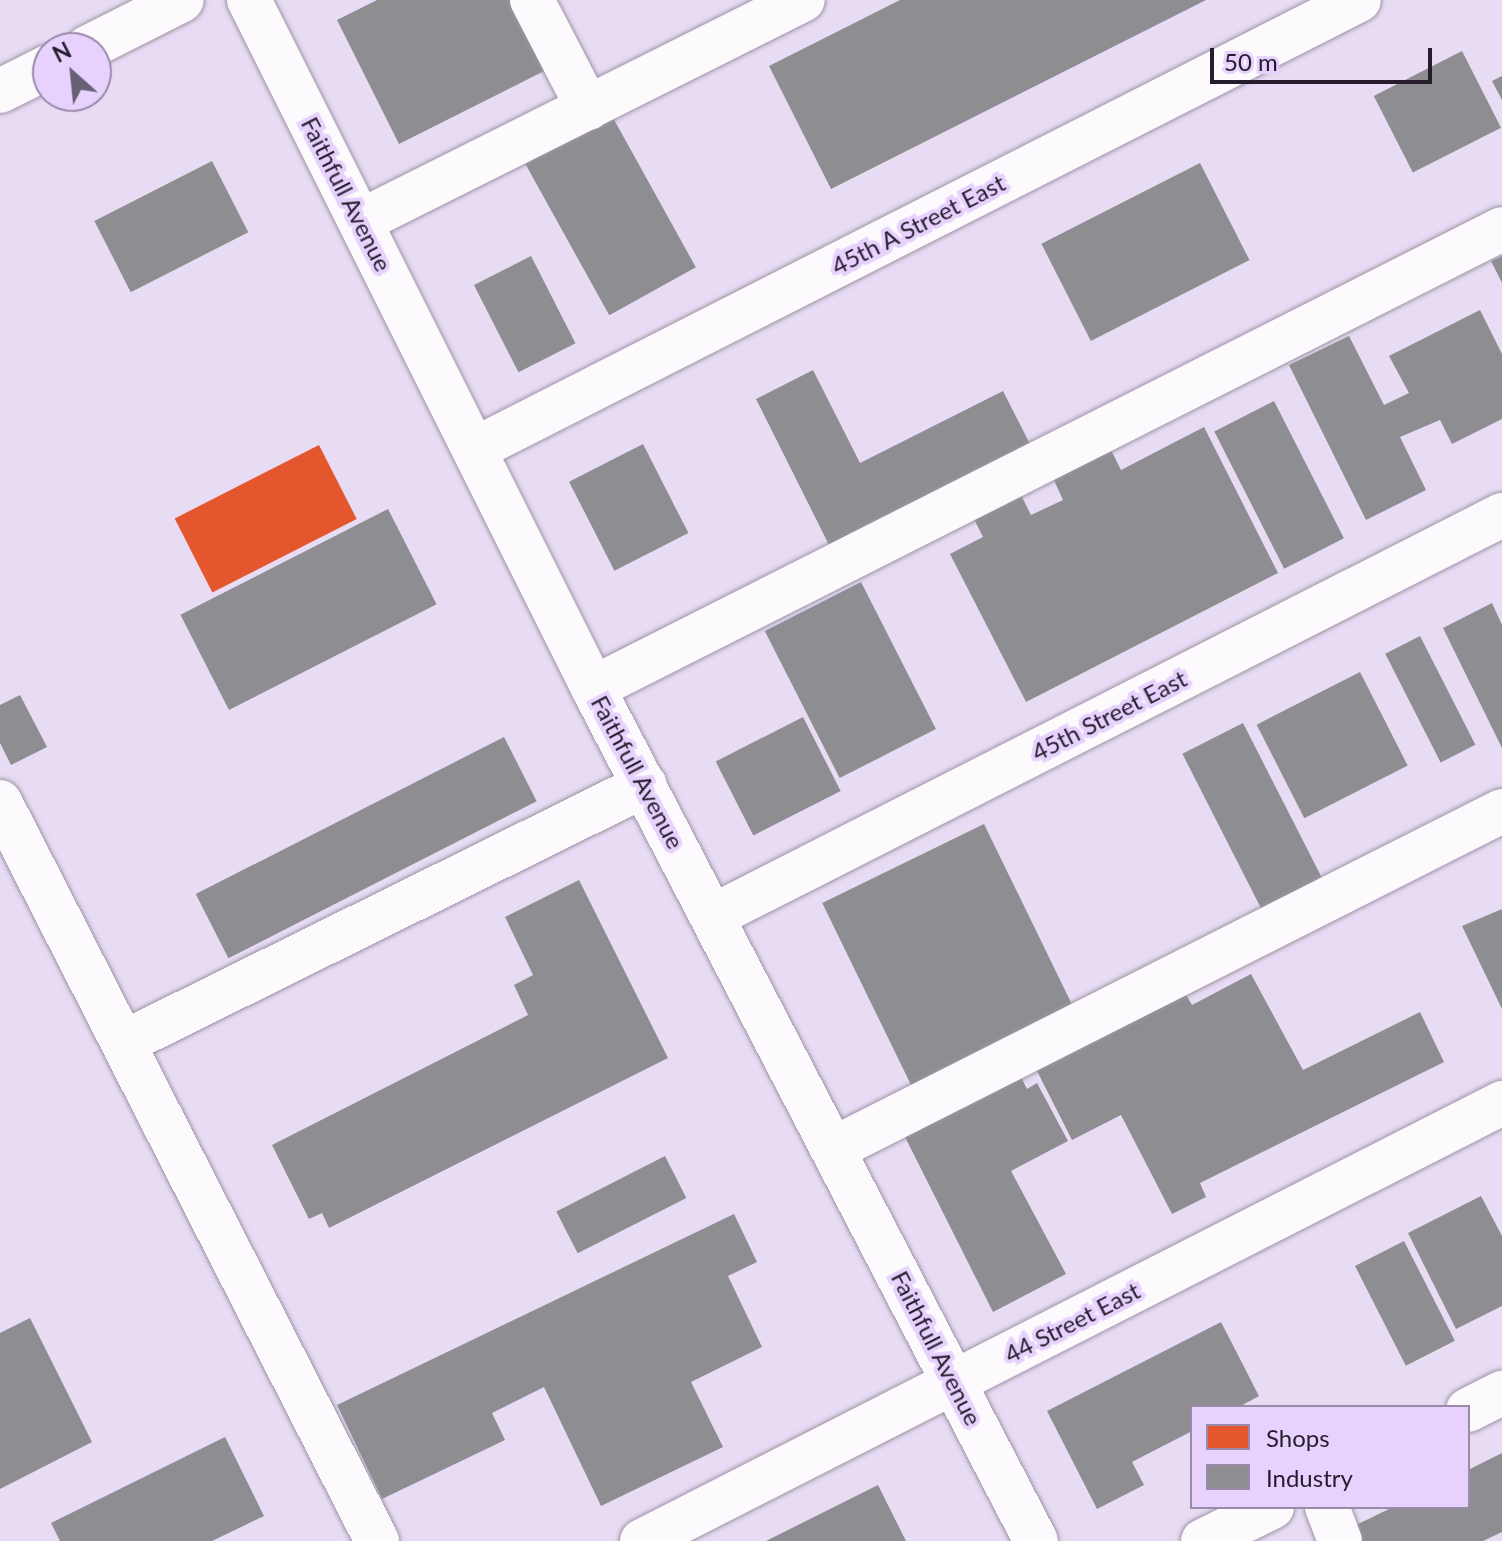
<!DOCTYPE html>
<style>
body{margin:0}
#map{position:relative;width:1502px;height:1541px;overflow:hidden;background:#e8dcf4;font-family:Lato,sans-serif}
div>[style]{position:absolute}
[style*='--x']{left:calc(var(--x)*1px);top:calc(var(--y)*1px);width:calc(var(--w)*1px);rotate:calc(var(--a)*1deg)}
.shops>*{inset:0;background:#e4572e;transform-origin:0 0}
.industry>*{inset:0;background:#8d8d92;transform-origin:0 0}
.roads{filter:drop-shadow(0 0 2px #9d94a6) drop-shadow(0 0 2px #9d94a6)}
.minor>*{height:44px;margin:-22px;padding:0 22px;transform-origin:22px;border-radius:22px;background:#fcfafd}
span{translate:-50% -50%;white-space:nowrap;text-align:center;line-height:1.15;-webkit-text-stroke:8px #e7d2fe;paint-order:stroke}
.street-label{font-size:24px;color:#251d2d}
.legend{position:absolute;left:1190px;top:1405px;width:280px;height:104px;box-sizing:border-box;background:#e7d2fe;border:2px solid #998aaa;margin:0;padding:10px 14px;list-style:none;font-size:24px;color:#251d2d}
.legend li{display:flex;align-items:center;gap:16px;height:40px}
.legend b{width:40px;border:2px solid #998aaa}
.north{position:absolute;left:32px;top:32px;width:80px;height:80px;box-sizing:border-box;background:#e7d2fe;border:2px solid #998aaa;border-radius:50%;rotate:333deg;font-size:22px;font-weight:700;line-height:32px;text-align:center;color:#251d2d}
.north::after{content:'';display:block;margin:auto;width:28px;height:36px;background:#696073;clip-path:polygon(50% 0,100% 100%,50% 72%,0 100%)}
.scale{position:absolute;left:1210px;top:48px;width:222px;height:36px;box-sizing:border-box;border:4px solid #251d2d;border-top:0;padding-left:10px;font-size:24px;line-height:28px;white-space:nowrap;color:#251d2d;-webkit-text-stroke:6px #e7d2fe;paint-order:stroke}
</style>
<div id="map">
<div class="shops">
<i style="left:319px;top:445px;width:83px;height:162px;rotate:63deg"></i>
</div>
<div class="industry">
<i style="clip-path:polygon(377px 0,523px 0,556px 65px,399px 144px,337px 20px)"></i>
<i style="clip-path:polygon(900px 0,1206px 0,831px 189px,769px 66px)"></i>
<i style="left:1462px;top:51px;width:86px;height:99px;rotate:63deg"></i>
<i style="clip-path:polygon(1502px 76px,1502px 100px,1492px 81px)"></i>
<i style="left:612px;top:116px;width:173px;height:99px;rotate:61deg"></i>
<i style="left:212px;top:161px;width:80px;height:132px;rotate:63deg"></i>
<i style="left:1200px;top:163px;width:109px;height:178px;rotate:63deg"></i>
<i style="left:531px;top:256px;width:98px;height:64px;rotate:63deg"></i>
<i style="clip-path:polygon(1502px 256px,1502px 283px,1491px 261px)"></i>
<i style="clip-path:polygon(1480px 310px,1502px 354px,1502px 419px,1452px 444px,1440px 420px,1400px 437px,1426px 490px,1366px 520px,1289px 365px,1349px 336px,1384px 405px,1409px 393px,1389px 356px)"></i>
<i style="clip-path:polygon(813px 370px,860px 463px,1003px 391px,1033px 450px,832px 551px,756px 399px)"></i>
<i style="left:1274px;top:401px;width:154px;height:67px;rotate:63deg"></i>
<i style="clip-path:polygon(1204px 427px,1278px 573px,1026px 702px,950px 554px,983px 537px,974px 519px,1021px 495px,1031px 515px,1063px 500px,1053px 478px,1110px 448px,1121px 470px)"></i>
<i style="left:643px;top:444px;width:100px;height:83px;rotate:63deg"></i>
<i style="left:388px;top:509px;width:107px;height:233px;rotate:63deg"></i>
<i style="left:861px;top:582px;width:165px;height:108px;rotate:63deg"></i>
<i style="clip-path:polygon(1492px 603px,1502px 625px,1502px 748px,1443px 628px)"></i>
<i style="left:1420px;top:636px;width:122px;height:39px;rotate:63deg"></i>
<i style="left:1360px;top:672px;width:105px;height:116px;rotate:63deg"></i>
<i style="clip-path:polygon(20px 695px,47px 747px,11px 765px,0 743px,0 705px)"></i>
<i style="left:803px;top:717px;width:83px;height:98px;rotate:63deg"></i>
<i style="left:1243px;top:723px;width:176px;height:68px;rotate:63deg"></i>
<i style="left:504px;top:737px;width:72px;height:346px;rotate:63deg"></i>
<i style="left:984px;top:824px;width:208px;height:180px;rotate:64deg"></i>
<i style="clip-path:polygon(579px 880px,668px 1058px,329px 1228px,322px 1213px,309px 1219px,272px 1145px,528px 1015px,514px 985px,533px 975px,505px 917px)"></i>
<i style="clip-path:polygon(1502px 909px,1502px 1009px,1462px 926px)"></i>
<i style="clip-path:polygon(1251px 974px,1303px 1070px,1420px 1012px,1444px 1062px,1200px 1183px,1206px 1197px,1172px 1214px,1121px 1115px,1072px 1140px,1035px 1067px,1184px 991px,1192px 1005px)"></i>
<i style="clip-path:polygon(1020px 1075px,1027px 1089px,1037px 1083px,1068px 1141px,1011px 1171px,1066px 1274px,993px 1312px,904px 1135px)"></i>
<i style="left:665px;top:1156px;width:47px;height:122px;rotate:63deg"></i>
<i style="clip-path:polygon(1481px 1196px,1502px 1236px,1502px 1306px,1456px 1329px,1408px 1233px)"></i>
<i style="clip-path:polygon(734px 1214px,757px 1262px,728px 1276px,762px 1347px,691px 1382px,723px 1447px,601px 1506px,544px 1387px,492px 1413px,505px 1440px,382px 1499px,337px 1405px)"></i>
<i style="left:1404px;top:1241px;width:112px;height:55px;rotate:63deg"></i>
<i style="clip-path:polygon(30px 1318px,92px 1442px,0 1489px,0 1333px)"></i>
<i style="clip-path:polygon(1221px 1322px,1259px 1396px,1239px 1407px,1192px 1407px,1192px 1431px,1132px 1462px,1144px 1485px,1097px 1509px,1047px 1411px)"></i>
<i style="clip-path:polygon(225px 1437px,264px 1516px,212px 1541px,60px 1541px,51px 1523px)"></i>
<i style="clip-path:polygon(1502px 1453px,1502px 1532px,1483px 1541px,1356px 1541px,1350px 1528px,1393px 1507px,1468px 1507px,1468px 1470px)"></i>
<i style="clip-path:polygon(878px 1485px,906px 1541px,766px 1541px)"></i>
</div>
<div class="roads">
<div class="minor">
<i style="--x:249;--y:0;--w:769;--a:63.43"></i>
<i style="--x:593;--y:688;--w:961;--a:62.56"></i>
<i style="--x:532;--y:0;--w:122;--a:62.6"></i>
<i style="--x:87;--y:48;--w:106;--a:-26.8"></i>
<i style="--x:0;--y:91;--w:54;--a:-26.6"></i>
<i style="--x:361;--y:221;--w:494;--a:-26.6"></i>
<i style="--x:477;--y:448;--w:989;--a:-26.93"></i>
<i style="--x:593;--y:688;--w:1018;--a:-26.79"></i>
<i style="--x:0;--y:802;--w:830;--a:62.97"></i>
<i style="--x:715;--y:915;--w:883;--a:-26.94"></i>
<i style="--x:123;--y:1043;--w:582;--a:-26.3"></i>
<i style="--x:835;--y:1148;--w:747;--a:-26.81"></i>
<i style="--x:1468;--y:1410;--w:38;--a:-27"></i>
<i style="--x:1327;--y:1507;--w:36;--a:69"></i>
<i style="--x:642;--y:1541;--w:965;--a:-26.99"></i>
<i style="--x:1203;--y:1541;--w:77;--a:-26.2"></i>
</div>
</div>
<div class="street-label">
<span style="left:347px;top:194px;rotate:63deg">Faithfull Avenue</span>
<span style="left:918px;top:224px;rotate:-27deg">45th A Street East</span>
<span style="left:1109px;top:715px;rotate:-27deg">45th Street East</span>
<span style="left:638px;top:772px;rotate:62deg">Faithfull Avenue</span>
<span style="left:1072px;top:1322px;rotate:-27deg">44 Street East</span>
<span style="left:937px;top:1348px;rotate:63deg">Faithfull Avenue</span>
</div>
<ul class="legend">
<li><b style="height:22px;background:#e4572e"></b>Shops</li>
<li><b style="height:22px;background:#8d8d92"></b>Industry</li>
</ul>
<div class="north">N</div>
<div class="scale">50 m</div>
</div>
